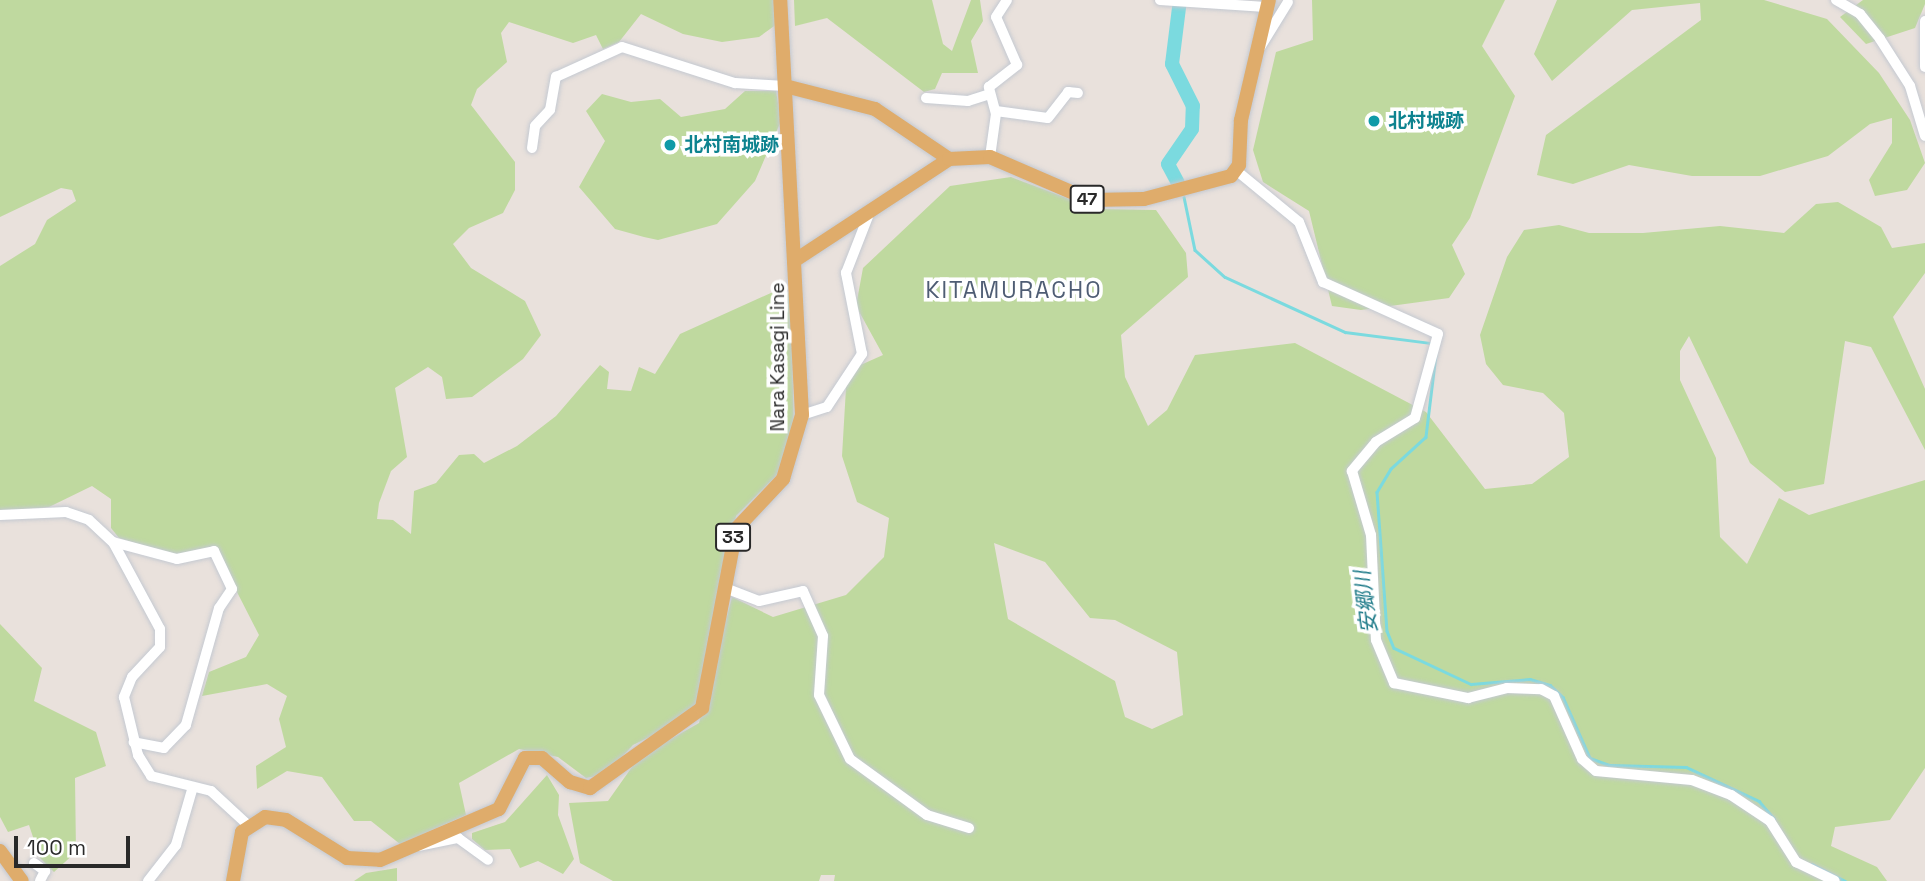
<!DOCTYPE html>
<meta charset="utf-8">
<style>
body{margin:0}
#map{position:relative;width:1925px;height:881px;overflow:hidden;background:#e9e1dc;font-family:"Space Grotesk","Noto Sans JP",sans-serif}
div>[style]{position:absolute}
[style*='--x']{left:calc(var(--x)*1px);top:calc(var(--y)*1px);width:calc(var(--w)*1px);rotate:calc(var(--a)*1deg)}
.green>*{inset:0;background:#bfd99f}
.stream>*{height:2.5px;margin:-1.25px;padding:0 1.25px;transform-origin:1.25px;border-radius:1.25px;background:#7bdadf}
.river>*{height:14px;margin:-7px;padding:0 7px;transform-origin:7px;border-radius:7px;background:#7bdadf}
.roads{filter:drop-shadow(0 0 2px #c4c9d1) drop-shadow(0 0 2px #c4c9d1)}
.minor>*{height:10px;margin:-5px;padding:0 5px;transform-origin:5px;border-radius:5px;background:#fff}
.major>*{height:14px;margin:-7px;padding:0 7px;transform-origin:7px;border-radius:7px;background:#dfac6b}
.dots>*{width:19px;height:19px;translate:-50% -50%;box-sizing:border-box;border:4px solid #fff;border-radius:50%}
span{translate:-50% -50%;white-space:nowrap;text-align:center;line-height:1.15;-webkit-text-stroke:7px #fff;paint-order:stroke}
.shield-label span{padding:2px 5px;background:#fff;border:2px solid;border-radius:5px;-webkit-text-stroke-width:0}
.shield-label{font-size:18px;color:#292929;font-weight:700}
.culture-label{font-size:19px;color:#0d838f;font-weight:700}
.left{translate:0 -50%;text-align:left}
.street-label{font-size:19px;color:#292929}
.water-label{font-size:21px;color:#1d7a88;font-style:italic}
.quarter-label{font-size:23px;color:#4f5d74;letter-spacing:2px}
.scale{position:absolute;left:14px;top:836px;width:116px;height:32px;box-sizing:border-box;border:4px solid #292929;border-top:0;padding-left:9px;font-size:21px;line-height:24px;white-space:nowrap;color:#292929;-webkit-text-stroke:5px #fff;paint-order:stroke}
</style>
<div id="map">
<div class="green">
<i style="clip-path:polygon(0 0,776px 0,777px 24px,759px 37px,722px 42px,683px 34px,641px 14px,619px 42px,603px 49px,596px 35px,573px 43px,509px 22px,501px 33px,507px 62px,477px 89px,471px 105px,515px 162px,515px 190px,503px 213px,469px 228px,453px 244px,471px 268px,525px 301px,541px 335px,523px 359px,472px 397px,446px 399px,442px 377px,428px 367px,395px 388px,407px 457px,391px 471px,379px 503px,377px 519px,393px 520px,411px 534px,414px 491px,436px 483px,459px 455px,474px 454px,484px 463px,517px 446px,556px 416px,600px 365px,609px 372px,607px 389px,631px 391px,639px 367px,655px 374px,680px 334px,782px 288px,791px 295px,794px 437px,778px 474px,736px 516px,700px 702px,686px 719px,633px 745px,606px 774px,586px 778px,558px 757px,519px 749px,459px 783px,466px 815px,400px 844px,371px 821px,354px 821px,322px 777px,287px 771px,257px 789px,256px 766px,286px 747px,279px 719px,287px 696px,267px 684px,202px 696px,209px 672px,246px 657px,259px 635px,214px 547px,177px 556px,119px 538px,111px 528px,111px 499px,92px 486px,49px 507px,0 512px,0 266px,35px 244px,47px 220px,76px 201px,72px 190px,61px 188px,0 217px)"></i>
<i style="clip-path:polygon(794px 0,932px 0,943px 44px,952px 51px,971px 0,980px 0,983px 21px,971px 41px,978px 73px,942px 73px,935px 89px,924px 92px,827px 18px,795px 26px)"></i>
<i style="clip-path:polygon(1312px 0,1505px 0,1482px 46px,1515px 96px,1470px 218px,1452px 245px,1465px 274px,1449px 298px,1361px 310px,1332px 306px,1309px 211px,1263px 182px,1253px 150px,1276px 52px,1313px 40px)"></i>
<i style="clip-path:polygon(1557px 0,1764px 0,1827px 19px,1879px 73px,1910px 120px,1925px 163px,1907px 190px,1875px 196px,1869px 180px,1892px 143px,1892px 118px,1870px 124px,1828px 156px,1760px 176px,1692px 176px,1629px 165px,1573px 184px,1537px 175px,1546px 135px,1701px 20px,1700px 3px,1632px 10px,1552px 81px,1534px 54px)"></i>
<i style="clip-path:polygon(1863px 0,1925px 0,1925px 4px,1915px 28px,1866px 44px,1840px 17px)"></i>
<i style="clip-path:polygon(745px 91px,776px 91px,781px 121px,755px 181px,717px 224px,658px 240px,644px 237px,615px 229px,579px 187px,605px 141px,586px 111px,602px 94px,631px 102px,660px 99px,681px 117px,725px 109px)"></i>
<i style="clip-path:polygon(evenodd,1011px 177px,1096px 209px,1156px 210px,1186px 253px,1188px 277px,1121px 335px,1125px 377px,1148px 426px,1167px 410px,1195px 355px,1295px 343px,1426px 412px,1485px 489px,1532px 484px,1569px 457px,1564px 413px,1543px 393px,1503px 385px,1486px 364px,1480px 335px,1507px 257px,1524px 230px,1559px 225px,1589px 233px,1643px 233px,1720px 226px,1784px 233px,1816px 204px,1838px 202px,1881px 227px,1892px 248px,1925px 243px,1925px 273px,1893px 317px,1925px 389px,1925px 450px,1871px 347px,1845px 341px,1824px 484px,1785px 492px,1750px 463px,1689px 336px,1680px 351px,1680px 380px,1716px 458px,1720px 537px,1747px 564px,1779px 498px,1809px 515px,1925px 480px,1925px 768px,1890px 820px,1835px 827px,1831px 846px,1877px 867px,1887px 881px,834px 881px,835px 875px,821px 875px,819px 881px,613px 881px,580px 863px,569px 803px,608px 801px,639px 757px,699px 723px,732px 597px,773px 617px,846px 595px,884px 557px,889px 518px,857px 502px,842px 456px,847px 371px,883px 355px,856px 306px,863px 268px,950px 186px,1011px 177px,994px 543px,1045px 562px,1090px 618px,1115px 620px,1177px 652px,1183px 715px,1152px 729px,1125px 717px,1115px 681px,1008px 619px,994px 543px)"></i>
<i style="clip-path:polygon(0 624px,42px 668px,34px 701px,96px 732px,106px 766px,75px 778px,76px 852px,54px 872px,40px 858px,29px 825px,8px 832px,0 817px)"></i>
<i style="clip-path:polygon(547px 775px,559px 795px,558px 815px,574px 859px,563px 874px,538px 861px,520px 868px,510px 849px,485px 850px,472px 839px,472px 833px,505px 822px)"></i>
<i style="clip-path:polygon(397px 868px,397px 881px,354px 881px,366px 873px)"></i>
</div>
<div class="stream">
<i style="--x:1184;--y:197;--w:54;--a:78.3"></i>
<i style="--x:1195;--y:250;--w:40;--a:42"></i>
<i style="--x:1225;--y:277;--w:132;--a:24.6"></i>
<i style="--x:1345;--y:332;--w:87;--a:7.3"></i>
<i style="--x:1437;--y:346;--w:92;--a:96.9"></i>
<i style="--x:1426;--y:437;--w:47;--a:137.6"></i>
<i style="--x:1391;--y:469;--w:27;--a:121"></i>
<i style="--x:1377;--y:492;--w:139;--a:85.9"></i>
<i style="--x:1387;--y:631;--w:18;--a:68"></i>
<i style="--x:1394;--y:648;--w:85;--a:25.1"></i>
<i style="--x:1471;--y:684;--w:59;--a:-4.8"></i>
<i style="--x:1530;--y:679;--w:21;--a:17"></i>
<i style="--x:1550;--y:685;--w:18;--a:43"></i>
<i style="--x:1563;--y:697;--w:67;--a:66.1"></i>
<i style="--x:1590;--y:758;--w:20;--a:20"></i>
<i style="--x:1609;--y:765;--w:77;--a:1.5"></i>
<i style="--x:1686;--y:767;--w:81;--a:25"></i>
<i style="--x:1759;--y:801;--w:23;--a:49"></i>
<i style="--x:1812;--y:864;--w:37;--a:27"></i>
</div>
<div class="river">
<i style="--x:1178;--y:183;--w:21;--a:-118"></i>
<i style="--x:1168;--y:164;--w:42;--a:-55.6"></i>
<i style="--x:1192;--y:129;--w:23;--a:-88"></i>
<i style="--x:1193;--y:106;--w:47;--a:-116.6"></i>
<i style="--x:1172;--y:64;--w:64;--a:-82.9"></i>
</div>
<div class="roads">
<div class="minor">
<i style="--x:1160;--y:0;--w:106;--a:3.8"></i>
<i style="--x:1836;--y:0;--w:28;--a:30"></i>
<i style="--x:1860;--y:14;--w:32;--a:51"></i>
<i style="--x:1880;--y:39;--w:56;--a:57.4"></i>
<i style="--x:1910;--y:86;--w:52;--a:73.3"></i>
<i style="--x:1925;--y:21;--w:46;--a:90"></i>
<i style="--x:1259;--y:49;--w:55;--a:-58.3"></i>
<i style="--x:926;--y:98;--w:42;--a:4.1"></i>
<i style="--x:968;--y:101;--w:23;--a:-18"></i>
<i style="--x:996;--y:111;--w:52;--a:7.7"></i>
<i style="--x:1048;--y:118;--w:33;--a:-52"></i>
<i style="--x:1068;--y:92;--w:10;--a:6"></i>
<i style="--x:532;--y:148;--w:22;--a:-82"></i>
<i style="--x:535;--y:126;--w:22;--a:-47"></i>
<i style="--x:550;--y:110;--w:34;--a:-80"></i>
<i style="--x:556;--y:77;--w:72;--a:-24.4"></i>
<i style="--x:622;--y:47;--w:119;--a:17.7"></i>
<i style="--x:735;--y:83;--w:50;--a:3.4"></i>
<i style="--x:990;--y:157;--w:43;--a:-82.1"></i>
<i style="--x:996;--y:114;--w:28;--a:-105"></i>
<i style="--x:989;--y:87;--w:36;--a:-38"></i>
<i style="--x:1017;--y:65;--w:52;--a:-113.6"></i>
<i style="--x:996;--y:17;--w:20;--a:-57"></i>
<i style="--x:1237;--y:171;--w:80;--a:39.4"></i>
<i style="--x:1299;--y:222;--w:65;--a:68.2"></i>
<i style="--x:1323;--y:282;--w:126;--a:24.3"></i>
<i style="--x:1438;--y:334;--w:87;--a:105.3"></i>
<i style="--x:1415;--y:418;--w:46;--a:148.4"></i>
<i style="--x:1376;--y:442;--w:38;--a:130"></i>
<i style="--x:1352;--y:471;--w:67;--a:73.5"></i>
<i style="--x:1371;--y:535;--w:105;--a:87.3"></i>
<i style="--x:1376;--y:640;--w:47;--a:67.3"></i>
<i style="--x:1394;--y:683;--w:76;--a:11.5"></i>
<i style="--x:1468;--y:698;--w:40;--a:-14.4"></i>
<i style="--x:1507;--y:688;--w:34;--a:2"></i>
<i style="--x:1541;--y:689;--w:15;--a:28"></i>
<i style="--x:1554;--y:696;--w:69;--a:66"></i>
<i style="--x:1582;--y:759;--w:18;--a:41"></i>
<i style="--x:1596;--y:771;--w:96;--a:5.4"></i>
<i style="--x:1692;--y:780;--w:42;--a:21"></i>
<i style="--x:1731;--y:795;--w:47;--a:33.7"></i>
<i style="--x:1770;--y:821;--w:49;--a:57.6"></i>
<i style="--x:1796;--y:862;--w:43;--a:26"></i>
<i style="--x:802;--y:415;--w:26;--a:-18"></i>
<i style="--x:827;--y:407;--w:64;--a:-56.6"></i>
<i style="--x:862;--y:354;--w:83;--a:-101.2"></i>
<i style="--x:846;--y:273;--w:69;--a:-68.7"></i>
<i style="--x:0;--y:515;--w:66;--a:-2.6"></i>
<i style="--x:66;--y:512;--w:24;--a:19"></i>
<i style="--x:89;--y:520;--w:33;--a:43"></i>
<i style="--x:113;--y:542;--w:99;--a:61.6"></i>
<i style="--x:160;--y:629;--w:18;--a:90"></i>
<i style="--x:160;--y:647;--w:41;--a:133"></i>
<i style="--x:132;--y:677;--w:22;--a:112"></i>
<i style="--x:124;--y:697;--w:60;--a:76.4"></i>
<i style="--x:138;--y:755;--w:25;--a:58"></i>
<i style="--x:151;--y:776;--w:62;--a:14"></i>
<i style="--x:211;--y:791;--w:50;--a:42.6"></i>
<i style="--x:113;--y:542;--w:66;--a:14.9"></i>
<i style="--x:177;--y:559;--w:38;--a:-12"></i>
<i style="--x:214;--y:551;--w:42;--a:64.7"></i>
<i style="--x:232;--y:589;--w:23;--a:124"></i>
<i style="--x:219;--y:608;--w:122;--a:105.8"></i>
<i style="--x:186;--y:725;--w:32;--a:134"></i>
<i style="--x:164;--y:748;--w:31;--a:-169"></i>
<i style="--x:725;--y:588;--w:36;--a:21"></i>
<i style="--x:759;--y:601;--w:45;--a:-12.8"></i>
<i style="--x:803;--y:591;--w:49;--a:66"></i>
<i style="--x:823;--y:636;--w:59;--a:93.9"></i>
<i style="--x:819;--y:695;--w:71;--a:64.2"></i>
<i style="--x:850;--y:759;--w:95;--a:36"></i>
<i style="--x:927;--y:815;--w:44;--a:17.2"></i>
<i style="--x:418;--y:846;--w:41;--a:-11.3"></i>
<i style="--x:458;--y:838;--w:37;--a:36"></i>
<i style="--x:34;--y:863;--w:14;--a:36"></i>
<i style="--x:45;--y:871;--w:11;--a:117"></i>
<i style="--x:148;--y:881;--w:46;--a:-52.1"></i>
<i style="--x:176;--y:845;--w:57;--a:-73.8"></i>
</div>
<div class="major">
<i style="--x:785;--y:86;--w:93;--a:14.3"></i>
<i style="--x:875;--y:109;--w:89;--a:34"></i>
<i style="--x:797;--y:259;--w:182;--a:-33.3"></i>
<i style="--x:949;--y:159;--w:41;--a:-2.8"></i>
<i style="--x:990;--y:157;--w:109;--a:23.3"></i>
<i style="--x:1090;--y:200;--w:54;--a:-1.1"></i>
<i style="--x:1144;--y:199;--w:90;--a:-14.8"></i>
<i style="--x:1231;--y:176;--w:14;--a:-54"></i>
<i style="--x:1239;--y:165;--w:45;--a:-87.5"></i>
<i style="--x:1241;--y:120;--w:123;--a:-76.9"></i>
<i style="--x:0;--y:851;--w:37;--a:54"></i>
<i style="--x:233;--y:881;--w:50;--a:-79.6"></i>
<i style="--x:242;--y:832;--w:27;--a:-33"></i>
<i style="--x:265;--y:817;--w:21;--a:8"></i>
<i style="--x:286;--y:820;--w:72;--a:31.9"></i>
<i style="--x:347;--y:858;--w:33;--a:3"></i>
<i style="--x:380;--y:860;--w:129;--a:-23.2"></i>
<i style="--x:499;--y:809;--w:57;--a:-63"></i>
<i style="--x:525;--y:758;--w:17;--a:0"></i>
<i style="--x:542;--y:758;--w:37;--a:41"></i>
<i style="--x:570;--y:782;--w:21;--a:17"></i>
<i style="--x:590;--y:788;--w:138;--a:-35.5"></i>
<i style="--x:702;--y:708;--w:182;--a:-79.2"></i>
<i style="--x:736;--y:529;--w:69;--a:-46.8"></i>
<i style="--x:783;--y:479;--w:67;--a:-73.5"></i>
<i style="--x:802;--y:415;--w:416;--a:-93"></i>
</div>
</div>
<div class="dots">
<i style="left:1374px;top:121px;background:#0f9aa8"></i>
<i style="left:670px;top:145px;background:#0f9aa8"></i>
</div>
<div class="shield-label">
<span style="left:1087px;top:199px">47</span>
<span style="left:733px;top:537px">33</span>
</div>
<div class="culture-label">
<span class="left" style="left:1388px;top:121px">北村城跡</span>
<span class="left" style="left:684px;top:145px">北村南城跡</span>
</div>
<div class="street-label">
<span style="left:778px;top:357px;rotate:-90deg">Nara Kasagi Line</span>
</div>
<div class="water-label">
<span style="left:1366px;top:602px;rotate:-97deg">安郷川</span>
</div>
<div class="quarter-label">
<span style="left:1014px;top:290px">KITAMURACHO</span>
</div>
<div class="scale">100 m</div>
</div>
